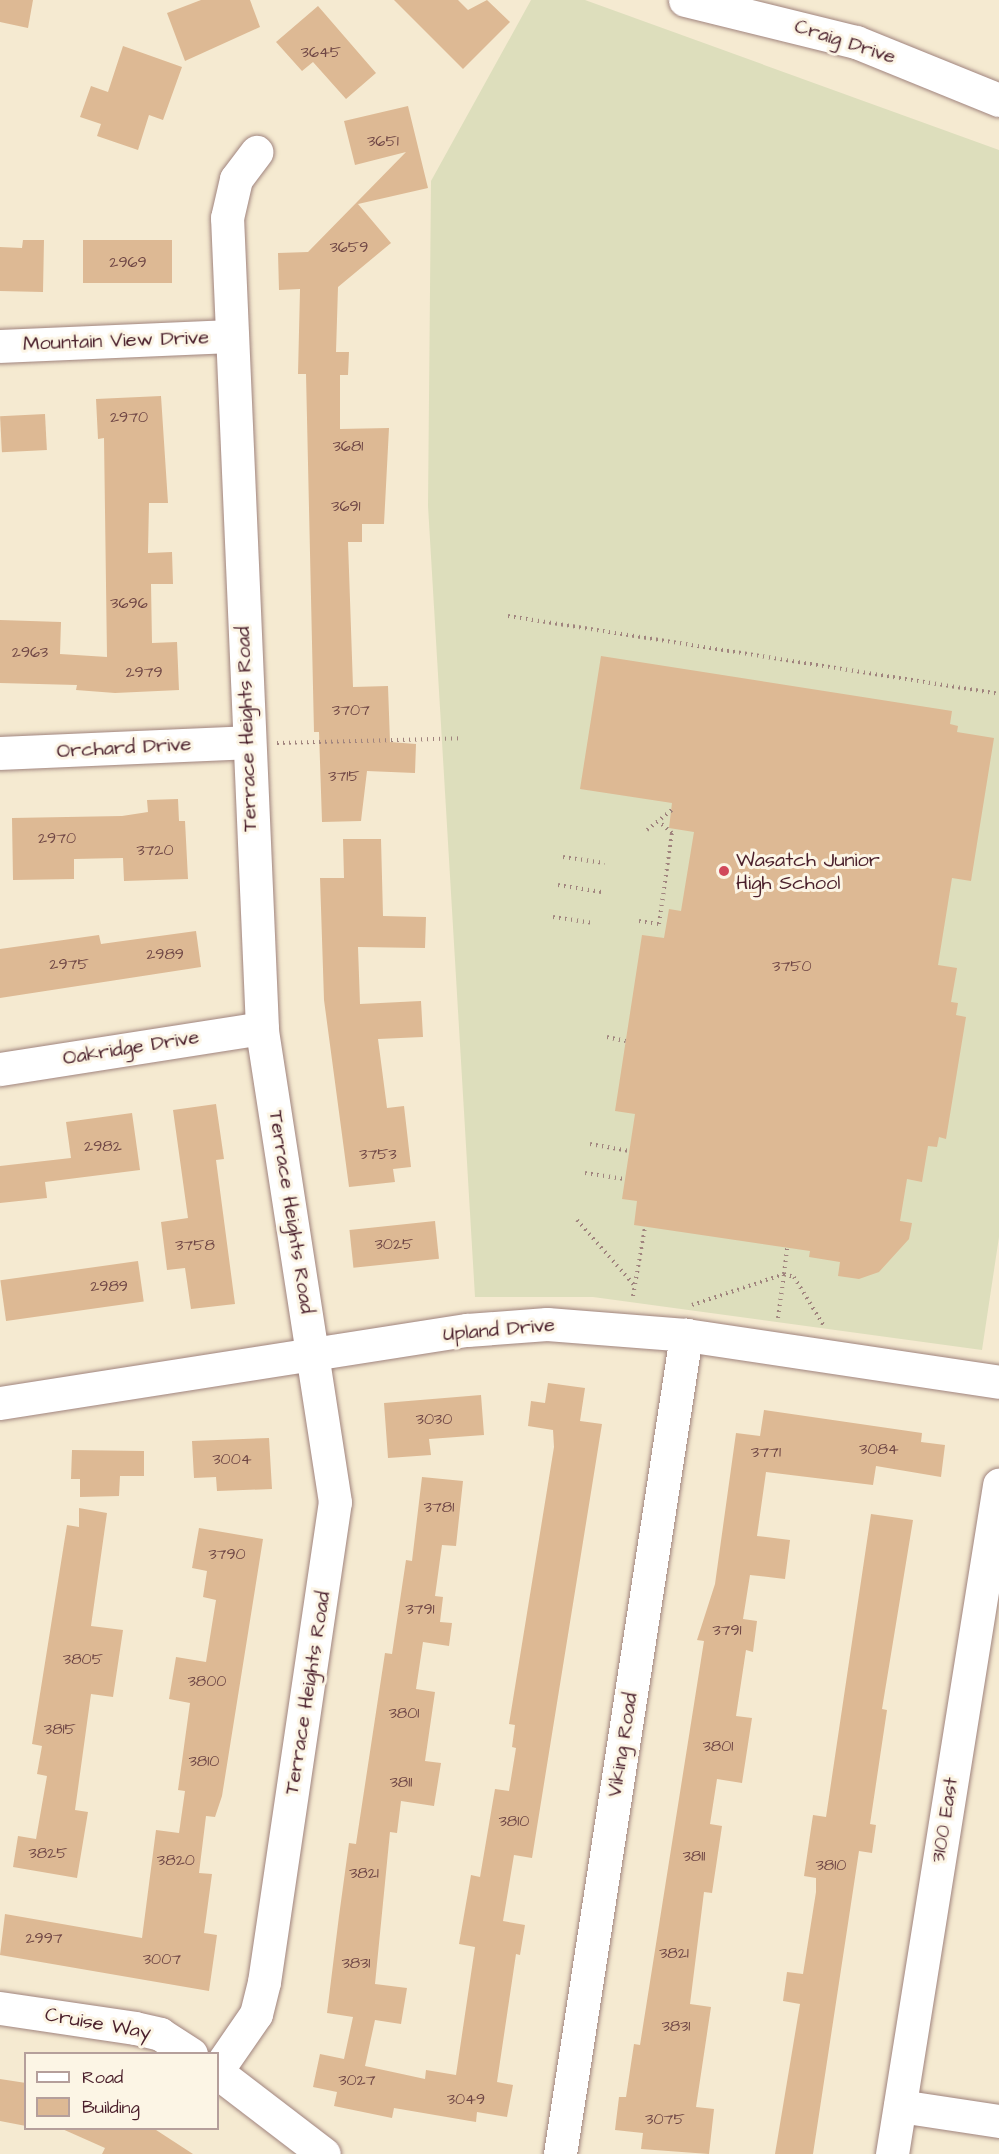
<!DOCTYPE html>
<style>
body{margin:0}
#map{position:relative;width:999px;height:2154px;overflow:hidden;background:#f5ead1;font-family:"Architects Daughter",sans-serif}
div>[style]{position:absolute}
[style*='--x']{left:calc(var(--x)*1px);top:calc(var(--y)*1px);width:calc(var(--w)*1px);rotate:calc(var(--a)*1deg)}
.built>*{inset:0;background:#dddebc}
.building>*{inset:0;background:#ddb994;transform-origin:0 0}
.path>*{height:4px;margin-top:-2px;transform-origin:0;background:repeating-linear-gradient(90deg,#a0847e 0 1.5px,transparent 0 6px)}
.roads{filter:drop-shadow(0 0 2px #a0847e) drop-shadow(0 0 2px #a0847e)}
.minor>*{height:33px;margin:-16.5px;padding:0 16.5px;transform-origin:16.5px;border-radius:16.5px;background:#fff}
.dots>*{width:16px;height:16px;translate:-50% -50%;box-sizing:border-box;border:3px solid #fcf5e5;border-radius:50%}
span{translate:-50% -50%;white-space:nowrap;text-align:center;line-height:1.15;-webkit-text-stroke:6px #fcf5e5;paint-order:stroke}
.number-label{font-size:16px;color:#6f4645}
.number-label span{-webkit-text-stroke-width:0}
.street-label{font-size:20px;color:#4a1f2b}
.poi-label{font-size:20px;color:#4a1f2b}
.left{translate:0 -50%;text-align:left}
.legend{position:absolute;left:24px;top:2052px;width:195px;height:78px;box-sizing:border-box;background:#fcf5e5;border:2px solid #b59f9b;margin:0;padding:8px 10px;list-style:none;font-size:18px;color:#4a1f2b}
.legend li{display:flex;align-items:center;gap:12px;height:30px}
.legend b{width:30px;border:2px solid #b59f9b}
</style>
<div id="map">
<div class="built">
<i style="clip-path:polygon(531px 0,585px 0,999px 150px,999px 1237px,982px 1350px,593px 1297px,475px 1297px,428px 506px,431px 181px)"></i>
</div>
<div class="building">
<i style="clip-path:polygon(0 0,33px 0,28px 28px,0 22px)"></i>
<i style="clip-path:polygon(201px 0,250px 0,260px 27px,185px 61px,167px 13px)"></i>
<i style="clip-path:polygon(394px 0,458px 0,468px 10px,487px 0,510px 22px,463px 69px)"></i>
<i style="clip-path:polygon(318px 6px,376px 73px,346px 99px,313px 62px,302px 71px,276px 42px)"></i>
<i style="clip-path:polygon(123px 46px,182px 67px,163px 120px,149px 115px,138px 150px,97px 136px,101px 124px,80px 117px,91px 86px,108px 92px)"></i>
<i style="clip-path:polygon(408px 106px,428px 188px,358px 204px,391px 243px,338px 287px,336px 352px,349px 352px,348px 375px,340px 375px,340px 429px,389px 428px,384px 524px,362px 524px,362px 542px,348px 542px,353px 687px,388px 686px,390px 742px,416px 744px,415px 773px,367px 771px,361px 821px,322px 822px,319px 732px,314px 732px,306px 374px,298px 374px,300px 289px,279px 290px,278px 253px,308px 252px,406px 152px,355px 165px,344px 121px)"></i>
<i style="clip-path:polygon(23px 240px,44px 240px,43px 292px,0 291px,0 247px,22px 248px)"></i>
<i style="left:172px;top:240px;width:43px;height:89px;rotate:90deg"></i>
<i style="clip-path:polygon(161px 396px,168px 503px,149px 503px,148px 553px,172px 552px,173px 584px,151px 584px,152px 643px,177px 642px,179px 690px,115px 693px,76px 690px,77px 685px,0 683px,0 620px,61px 622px,60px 654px,107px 657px,104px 438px,98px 439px,96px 399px)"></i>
<i style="left:45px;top:414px;width:36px;height:45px;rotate:87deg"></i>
<i style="clip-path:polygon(601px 656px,952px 711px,950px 724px,958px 726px,957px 732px,994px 738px,971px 881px,952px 878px,938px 965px,957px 968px,951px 1002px,958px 1003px,956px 1015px,966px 1017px,946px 1139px,939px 1137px,937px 1147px,928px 1146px,922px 1182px,907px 1179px,900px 1221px,912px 1223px,909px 1239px,879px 1272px,859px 1279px,838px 1276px,840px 1262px,809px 1257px,810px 1251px,634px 1225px,637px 1201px,622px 1199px,635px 1114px,615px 1111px,642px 935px,664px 938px,669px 909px,681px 911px,694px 832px,669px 828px,672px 803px,580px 789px)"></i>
<i style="clip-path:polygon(178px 799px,179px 821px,185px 821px,188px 879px,124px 881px,123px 858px,74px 859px,74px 879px,13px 880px,12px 818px,122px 816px,148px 812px,147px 800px)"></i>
<i style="clip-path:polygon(343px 839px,381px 839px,383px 916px,426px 917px,425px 948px,358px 947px,360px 1004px,421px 1001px,423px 1037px,378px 1039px,387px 1108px,404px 1106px,411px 1167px,393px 1169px,395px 1182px,349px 1187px,324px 1000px,320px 878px,344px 878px)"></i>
<i style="clip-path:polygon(196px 931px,201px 967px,0 998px,0 949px,99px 935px,101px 944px)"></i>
<i style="clip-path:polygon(216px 1104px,224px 1159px,216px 1160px,235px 1304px,191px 1309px,185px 1268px,167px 1270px,161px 1222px,188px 1218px,173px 1110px)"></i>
<i style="clip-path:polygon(132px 1113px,140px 1170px,45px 1182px,47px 1198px,0 1203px,0 1166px,71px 1158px,66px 1122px)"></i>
<i style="left:435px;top:1221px;width:38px;height:86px;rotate:84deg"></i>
<i style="left:138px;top:1261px;width:41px;height:139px;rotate:82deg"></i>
<i style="clip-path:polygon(548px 1383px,585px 1388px,580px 1421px,602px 1424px,532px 1858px,514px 1855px,503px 1921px,525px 1925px,520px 1955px,516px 1954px,497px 2082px,513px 2085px,507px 2117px,477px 2112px,476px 2122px,394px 2108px,392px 2118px,334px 2106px,337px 2092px,313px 2087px,320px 2054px,344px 2059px,353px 2017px,327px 2013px,339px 1916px,349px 1843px,356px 1844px,385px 1653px,392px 1654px,406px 1560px,412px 1561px,422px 1477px,463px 1481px,456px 1546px,442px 1545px,435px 1596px,443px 1597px,440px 1622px,452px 1623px,449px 1646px,423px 1642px,416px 1689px,435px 1692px,425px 1761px,441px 1763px,434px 1806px,401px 1801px,397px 1833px,390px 1832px,375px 1984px,407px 1988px,401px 2024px,375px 2020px,365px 2066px,425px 2079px,426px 2070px,456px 2075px,475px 1947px,459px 1944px,471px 1875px,480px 1877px,495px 1789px,509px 1791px,516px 1748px,512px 1747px,515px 1725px,509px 1724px,554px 1447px,553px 1430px,528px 1426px,531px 1401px,545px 1403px)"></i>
<i style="clip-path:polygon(481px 1395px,484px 1435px,429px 1439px,431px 1455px,388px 1458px,384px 1403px)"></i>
<i style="clip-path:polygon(764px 1410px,922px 1433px,921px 1442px,945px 1445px,941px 1477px,876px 1466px,873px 1485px,766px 1472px,757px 1536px,790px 1540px,785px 1579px,750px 1575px,743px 1619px,757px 1621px,753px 1652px,746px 1650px,736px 1716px,752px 1718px,742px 1783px,717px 1779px,710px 1824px,722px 1826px,712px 1893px,704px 1892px,690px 2004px,711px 2007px,696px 2107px,714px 2109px,709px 2154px,641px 2149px,643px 2133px,615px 2130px,619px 2097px,626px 2097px,634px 2044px,640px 2045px,704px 1641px,697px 1640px,715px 1584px,736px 1433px,760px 1436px)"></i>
<i style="clip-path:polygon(269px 1438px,272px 1489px,217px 1491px,216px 1477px,194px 1478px,192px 1441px)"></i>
<i style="clip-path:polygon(72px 1450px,144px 1451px,144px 1476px,120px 1476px,119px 1496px,80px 1497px,80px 1479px,71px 1479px)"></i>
<i style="clip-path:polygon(79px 1508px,107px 1513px,91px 1626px,123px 1630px,113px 1697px,91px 1694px,75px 1810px,88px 1812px,77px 1878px,13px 1867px,18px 1836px,36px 1839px,47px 1776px,37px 1774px,42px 1746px,32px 1744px,67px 1525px,79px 1527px)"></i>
<i style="clip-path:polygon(871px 1514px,913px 1520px,882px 1709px,887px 1710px,870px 1824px,876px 1825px,872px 1853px,859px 1851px,813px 2154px,775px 2154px,800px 2004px,783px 2001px,787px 1972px,803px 1974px,816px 1892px,816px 1878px,804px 1876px,813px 1815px,826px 1817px)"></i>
<i style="clip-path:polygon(199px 1528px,263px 1539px,222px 1796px,215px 1817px,206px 1816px,199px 1873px,212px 1874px,204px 1933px,217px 1935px,209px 1991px,0 1955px,5px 1914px,142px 1938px,156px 1830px,179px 1833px,185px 1791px,178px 1790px,190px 1703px,169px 1699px,176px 1657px,206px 1662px,216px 1600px,203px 1597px,207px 1571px,192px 1568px)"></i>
<i style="clip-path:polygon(0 2079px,26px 2083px,26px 2126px,0 2121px)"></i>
<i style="clip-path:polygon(60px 2128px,153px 2128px,193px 2154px,102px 2154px,105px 2148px)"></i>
</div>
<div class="path">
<i style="--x:508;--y:616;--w:497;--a:9"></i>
<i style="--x:277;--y:743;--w:186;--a:-1.5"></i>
<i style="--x:647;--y:830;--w:32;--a:-39"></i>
<i style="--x:563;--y:857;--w:42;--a:8.1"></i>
<i style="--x:558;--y:885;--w:44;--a:9.2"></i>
<i style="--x:553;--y:917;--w:41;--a:8.3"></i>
<i style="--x:639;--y:921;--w:20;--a:9"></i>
<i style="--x:659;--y:924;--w:92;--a:-81.9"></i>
<i style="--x:672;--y:833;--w:18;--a:-139"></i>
<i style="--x:607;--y:1037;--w:19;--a:12"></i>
<i style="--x:590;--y:1144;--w:40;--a:10"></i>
<i style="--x:585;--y:1173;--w:40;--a:8.5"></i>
<i style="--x:577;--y:1220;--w:88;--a:48.7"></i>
<i style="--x:633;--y:1296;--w:70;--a:-80.1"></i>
<i style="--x:692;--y:1305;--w:97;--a:-18.6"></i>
<i style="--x:784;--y:1274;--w:26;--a:-83"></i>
<i style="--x:778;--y:1318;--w:44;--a:-82.2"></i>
<i style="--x:784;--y:1274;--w:10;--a:17"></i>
<i style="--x:794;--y:1277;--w:57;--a:58.5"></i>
</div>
<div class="roads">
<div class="minor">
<i style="--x:685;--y:0;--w:176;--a:13.8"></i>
<i style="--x:856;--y:42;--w:154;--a:22.1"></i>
<i style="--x:0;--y:346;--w:232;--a:-2.5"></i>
<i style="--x:0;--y:753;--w:247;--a:-2.5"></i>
<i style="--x:0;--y:1069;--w:265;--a:-8.9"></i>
<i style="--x:0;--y:1403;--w:473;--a:-8.9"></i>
<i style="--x:467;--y:1330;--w:80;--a:-4.3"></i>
<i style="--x:547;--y:1324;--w:139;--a:4.5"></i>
<i style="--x:686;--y:1335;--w:317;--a:8.5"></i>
<i style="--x:0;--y:2008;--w:136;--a:8.4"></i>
<i style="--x:135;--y:2028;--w:26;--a:13"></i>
<i style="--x:160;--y:2034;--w:37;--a:33"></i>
<i style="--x:218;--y:2069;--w:67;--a:-55.4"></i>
<i style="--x:256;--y:2014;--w:33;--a:-76"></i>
<i style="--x:264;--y:1982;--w:485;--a:-81.6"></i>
<i style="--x:335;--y:1502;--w:480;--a:-98.8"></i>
<i style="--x:262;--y:1028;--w:811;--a:-92.47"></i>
<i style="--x:227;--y:218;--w:40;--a:-77"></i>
<i style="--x:236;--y:179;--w:34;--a:-53"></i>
<i style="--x:218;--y:2073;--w:133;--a:37.4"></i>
<i style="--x:900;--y:2106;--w:100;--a:8.6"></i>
<i style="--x:560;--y:2154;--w:829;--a:-81.25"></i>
<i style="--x:892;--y:2154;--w:678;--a:-80.91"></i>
</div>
</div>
<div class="dots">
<i style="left:724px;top:871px;background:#d1495b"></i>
</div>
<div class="number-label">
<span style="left:321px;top:52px">3645</span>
<span style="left:383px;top:141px">3651</span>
<span style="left:349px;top:247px">3659</span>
<span style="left:128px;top:262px">2969</span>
<span style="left:129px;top:417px">2970</span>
<span style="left:348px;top:446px">3681</span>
<span style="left:346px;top:506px">3691</span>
<span style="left:129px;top:603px">3696</span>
<span style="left:30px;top:652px">2963</span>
<span style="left:144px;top:672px">2979</span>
<span style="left:351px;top:710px">3707</span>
<span style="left:344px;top:776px">3715</span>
<span style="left:57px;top:838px">2970</span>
<span style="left:155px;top:850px">3720</span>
<span style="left:165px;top:954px">2989</span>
<span style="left:69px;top:964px">2975</span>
<span style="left:792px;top:966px">3750</span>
<span style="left:103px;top:1146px">2982</span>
<span style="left:378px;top:1154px">3753</span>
<span style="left:394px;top:1244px">3025</span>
<span style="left:195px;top:1245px">3758</span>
<span style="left:109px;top:1286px">2989</span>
<span style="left:434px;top:1419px">3030</span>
<span style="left:879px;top:1449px">3084</span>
<span style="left:766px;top:1452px">3771</span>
<span style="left:232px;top:1459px">3004</span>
<span style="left:439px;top:1507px">3781</span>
<span style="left:227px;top:1554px">3790</span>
<span style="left:420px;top:1609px">3791</span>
<span style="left:727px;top:1630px">3791</span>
<span style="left:83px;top:1659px">3805</span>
<span style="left:207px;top:1681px">3800</span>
<span style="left:404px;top:1713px">3801</span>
<span style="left:60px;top:1729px">3815</span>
<span style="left:718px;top:1746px">3801</span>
<span style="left:204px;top:1761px">3810</span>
<span style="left:401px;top:1782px">3811</span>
<span style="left:514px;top:1821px">3810</span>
<span style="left:48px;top:1853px">3825</span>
<span style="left:694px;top:1856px">3811</span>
<span style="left:176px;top:1860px">3820</span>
<span style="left:831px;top:1865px">3810</span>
<span style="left:364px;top:1873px">3821</span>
<span style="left:44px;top:1938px">2997</span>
<span style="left:674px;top:1953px">3821</span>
<span style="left:162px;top:1959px">3007</span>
<span style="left:356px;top:1963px">3831</span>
<span style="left:676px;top:2026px">3831</span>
<span style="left:357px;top:2080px">3027</span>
<span style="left:466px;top:2099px">3049</span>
<span style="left:665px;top:2119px">3075</span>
</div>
<div class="street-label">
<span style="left:845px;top:42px;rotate:18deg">Craig Drive</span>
<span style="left:116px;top:341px;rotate:-2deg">Mountain View Drive</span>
<span style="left:247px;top:729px;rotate:-92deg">Terrace Heights Road</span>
<span style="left:124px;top:748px;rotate:-3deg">Orchard Drive</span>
<span style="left:131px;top:1048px;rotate:-9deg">Oakridge Drive</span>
<span style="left:291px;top:1212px;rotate:81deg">Terrace Heights Road</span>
<span style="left:499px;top:1330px;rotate:-5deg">Upland Drive</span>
<span style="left:308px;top:1693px;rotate:-81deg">Terrace Heights Road</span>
<span style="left:623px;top:1745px;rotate:-81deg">Viking Road</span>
<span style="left:945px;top:1820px;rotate:-81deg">3100 East</span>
<span style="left:98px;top:2024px;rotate:10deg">Cruise Way</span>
</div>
<div class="poi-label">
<span class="left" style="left:736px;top:872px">Wasatch Junior<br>High School</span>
</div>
<ul class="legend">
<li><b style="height:8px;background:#fff"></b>Road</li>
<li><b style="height:16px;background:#ddb994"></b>Building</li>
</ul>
</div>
